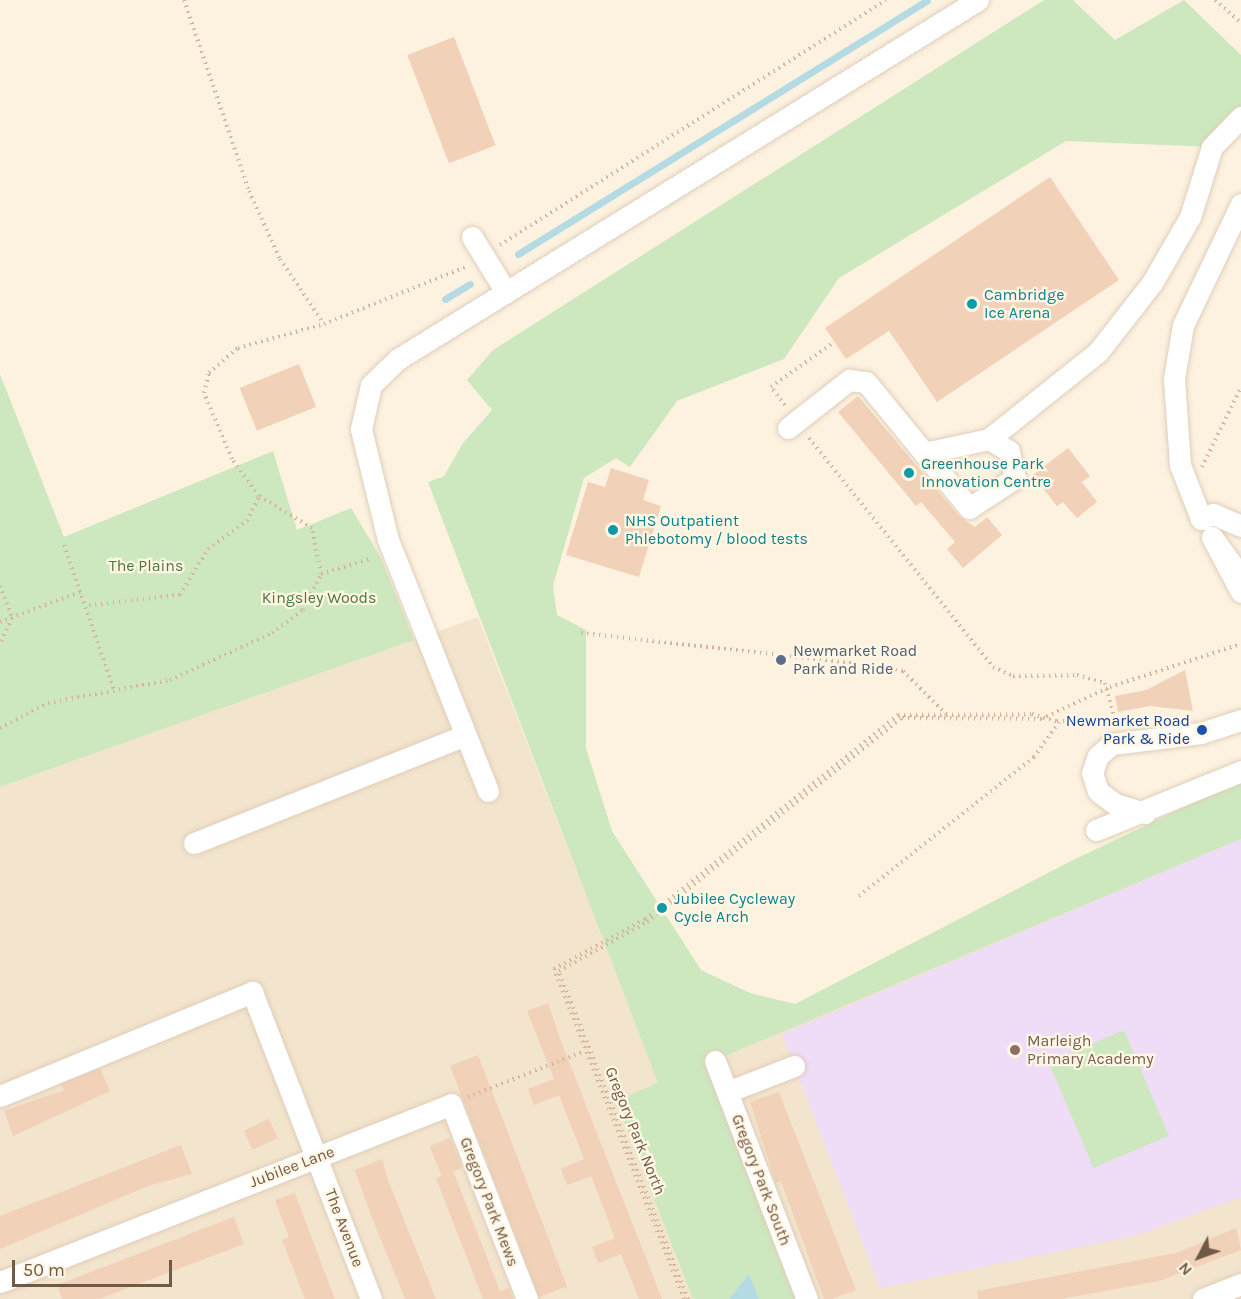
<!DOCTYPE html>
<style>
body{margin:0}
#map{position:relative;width:1241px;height:1299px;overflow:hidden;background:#fcf2df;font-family:Karla,sans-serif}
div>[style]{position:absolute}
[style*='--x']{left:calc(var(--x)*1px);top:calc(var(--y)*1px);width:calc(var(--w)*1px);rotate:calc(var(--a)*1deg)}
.residential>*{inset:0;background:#f3e4cd}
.education>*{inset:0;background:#efdcf7}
.green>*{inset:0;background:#cde8be;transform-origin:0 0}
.water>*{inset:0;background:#b4dae4}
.stream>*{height:7px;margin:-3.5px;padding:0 3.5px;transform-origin:3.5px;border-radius:3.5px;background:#b4dae4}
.building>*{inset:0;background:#f1d1b7;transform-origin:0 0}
.path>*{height:4px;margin-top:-2px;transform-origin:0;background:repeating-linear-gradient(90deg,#d5b59b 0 1.5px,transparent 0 6px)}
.roads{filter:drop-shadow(0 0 2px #dfcebb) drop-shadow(0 0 2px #dfcebb)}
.minor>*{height:21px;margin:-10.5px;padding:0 10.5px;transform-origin:10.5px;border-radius:10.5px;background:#fff}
.dots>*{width:16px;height:16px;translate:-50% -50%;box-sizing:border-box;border:3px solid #fff6e4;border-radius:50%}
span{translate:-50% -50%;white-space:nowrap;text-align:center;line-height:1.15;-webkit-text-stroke:4.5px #fff6e4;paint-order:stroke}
.culture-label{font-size:16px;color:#0d838f}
.left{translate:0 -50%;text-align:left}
.park-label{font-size:16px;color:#4c7840}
.service-label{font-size:16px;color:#4e5e75}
.transit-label{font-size:16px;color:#164399}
.right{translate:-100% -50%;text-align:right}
.education-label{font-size:16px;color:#785e54}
.street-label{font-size:16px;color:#715947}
.north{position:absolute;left:1169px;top:1227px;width:60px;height:60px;-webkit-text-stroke:4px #fff6e4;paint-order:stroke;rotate:229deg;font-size:16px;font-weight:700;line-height:24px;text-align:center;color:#715947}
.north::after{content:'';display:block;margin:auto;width:21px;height:27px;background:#715947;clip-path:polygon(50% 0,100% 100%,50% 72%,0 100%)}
.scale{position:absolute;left:12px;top:1260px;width:160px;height:27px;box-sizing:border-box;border:3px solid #715947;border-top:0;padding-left:8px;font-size:18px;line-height:21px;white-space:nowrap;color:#715947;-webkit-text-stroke:4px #fff6e4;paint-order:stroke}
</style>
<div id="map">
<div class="residential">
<i style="clip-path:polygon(478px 617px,659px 1083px,1241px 839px,1241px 1299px,0 1299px,0 787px)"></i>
</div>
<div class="education">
<i style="clip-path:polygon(1241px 839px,1241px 1197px,1134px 1236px,880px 1288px,782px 1034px)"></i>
</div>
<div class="green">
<i style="clip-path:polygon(1044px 0,1073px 0,1115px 40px,1184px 0,1241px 55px,1241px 117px,1212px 147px,1066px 141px,839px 278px,784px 359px,677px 401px,630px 467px,616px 458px,584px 478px,553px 586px,557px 615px,586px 630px,586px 748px,612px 831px,701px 970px,750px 993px,795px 1004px,1071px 861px,1241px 780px,1241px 839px,706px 1064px,795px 1299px,693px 1299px,616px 1101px,658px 1083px,428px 482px,444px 476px,463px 443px,492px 410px,467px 380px,493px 350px)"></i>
<i style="clip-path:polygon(0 374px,64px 537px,273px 451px,297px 530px,351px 508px,381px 558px,414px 640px,0 787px)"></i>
<i style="left:1124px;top:1030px;width:115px;height:82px;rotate:67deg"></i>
</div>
<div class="water">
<i style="clip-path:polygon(749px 1274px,759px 1299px,729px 1299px)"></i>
</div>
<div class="stream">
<i style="--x:518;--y:254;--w:481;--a:-31.8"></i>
<i style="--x:445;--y:299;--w:29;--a:-31"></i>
</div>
<div class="building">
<i style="left:454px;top:37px;width:116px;height:50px;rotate:69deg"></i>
<i style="clip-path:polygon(1050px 177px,1119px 280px,937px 402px,889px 331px,846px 359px,825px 328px)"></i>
<i style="left:299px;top:364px;width:46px;height:64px;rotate:68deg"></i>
<i style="clip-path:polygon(858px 396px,959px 516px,975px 527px,987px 517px,1002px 535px,963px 568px,947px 549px,955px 542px,921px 502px,916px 506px,838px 412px)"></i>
<i style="clip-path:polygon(1068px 448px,1090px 476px,1082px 482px,1097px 502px,1077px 518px,1063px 502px,1057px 506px,1033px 475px)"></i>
<i style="clip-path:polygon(611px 468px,649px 480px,643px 500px,661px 506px,639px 577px,566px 555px,588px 482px,605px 487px)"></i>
<i style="clip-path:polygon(1185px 670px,1193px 711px,1150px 706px,1118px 712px,1115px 696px,1146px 690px)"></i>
<i style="clip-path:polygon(548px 1003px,562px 1044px,662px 1299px,639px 1299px,621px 1254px,598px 1263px,592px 1247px,615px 1238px,591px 1176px,567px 1185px,561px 1169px,584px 1159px,559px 1095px,534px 1105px,528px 1089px,554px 1079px,527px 1011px)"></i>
<i style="left:478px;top:1055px;width:248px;height:30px;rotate:69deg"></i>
<i style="clip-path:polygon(100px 1068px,110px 1091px,13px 1136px,4px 1111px,64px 1090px,61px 1084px)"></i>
<i style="clip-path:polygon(779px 1092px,856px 1290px,832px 1299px,824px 1299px,781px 1181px,776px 1183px,750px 1102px)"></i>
<i style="left:269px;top:1119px;width:21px;height:28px;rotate:65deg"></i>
<i style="left:450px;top:1138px;width:32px;height:22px;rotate:68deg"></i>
<i style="clip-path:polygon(181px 1145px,192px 1174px,148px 1186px,0 1249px,0 1216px)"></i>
<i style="clip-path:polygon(382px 1159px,388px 1180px,436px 1299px,405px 1299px,372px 1218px,355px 1170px)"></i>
<i style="clip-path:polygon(453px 1171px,500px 1291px,509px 1288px,513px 1299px,483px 1299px,436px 1178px)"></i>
<i style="clip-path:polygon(295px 1193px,319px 1257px,335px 1299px,305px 1299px,282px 1240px,289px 1237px,275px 1200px)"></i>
<i style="clip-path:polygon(234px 1217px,244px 1244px,99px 1299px,62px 1299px,57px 1285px)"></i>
<i style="clip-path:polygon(1236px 1228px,1241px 1250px,1159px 1281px,1061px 1299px,978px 1299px,977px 1291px,1176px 1253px)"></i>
</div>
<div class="path">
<i style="--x:184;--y:0;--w:202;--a:71.2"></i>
<i style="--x:249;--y:191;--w:75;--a:65.5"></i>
<i style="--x:280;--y:259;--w:78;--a:55.9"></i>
<i style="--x:1215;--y:0;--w:35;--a:41"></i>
<i style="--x:500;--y:245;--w:457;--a:-32.4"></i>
<i style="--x:785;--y:405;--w:23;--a:-128"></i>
<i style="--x:771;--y:387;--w:76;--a:-35.4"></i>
<i style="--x:809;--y:438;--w:294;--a:51.2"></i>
<i style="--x:993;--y:667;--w:22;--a:24"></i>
<i style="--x:1013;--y:676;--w:64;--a:-0.9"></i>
<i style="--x:1077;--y:675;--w:29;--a:16"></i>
<i style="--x:1105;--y:683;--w:41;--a:74.6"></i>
<i style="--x:1202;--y:467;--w:89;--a:-64"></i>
<i style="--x:64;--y:545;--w:153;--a:71"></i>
<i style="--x:321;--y:574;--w:54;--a:-17.1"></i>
<i style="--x:0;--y:586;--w:34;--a:69"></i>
<i style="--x:12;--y:618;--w:29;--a:115"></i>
<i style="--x:89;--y:605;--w:92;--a:-6.3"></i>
<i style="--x:180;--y:595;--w:54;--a:-58.7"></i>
<i style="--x:208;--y:549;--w:48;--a:-35.7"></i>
<i style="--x:247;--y:521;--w:28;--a:-64"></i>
<i style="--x:0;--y:622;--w:89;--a:-20.5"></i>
<i style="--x:581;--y:633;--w:311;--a:6.3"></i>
<i style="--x:890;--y:667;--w:14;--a:17"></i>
<i style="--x:903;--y:671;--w:61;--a:45"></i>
<i style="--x:1057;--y:721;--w:55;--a:0"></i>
<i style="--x:0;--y:728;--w:54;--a:-27.5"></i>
<i style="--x:48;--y:703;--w:124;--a:-10.7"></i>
<i style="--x:170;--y:680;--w:112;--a:-24.7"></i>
<i style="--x:272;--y:633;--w:39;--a:-37"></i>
<i style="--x:303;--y:610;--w:40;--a:-63.4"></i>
<i style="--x:321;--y:574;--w:47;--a:-101.1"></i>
<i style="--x:312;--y:528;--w:62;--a:-148.9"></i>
<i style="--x:259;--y:496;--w:46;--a:-126.1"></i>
<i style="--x:232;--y:459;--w:72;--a:-113"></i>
<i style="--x:204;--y:393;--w:21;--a:-76"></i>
<i style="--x:209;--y:373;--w:38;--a:-41"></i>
<i style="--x:238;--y:348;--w:89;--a:-15.6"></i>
<i style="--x:324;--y:324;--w:155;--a:-21.9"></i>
<i style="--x:468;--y:1097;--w:126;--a:-21.5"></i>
<i style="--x:684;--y:1299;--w:355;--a:-111.5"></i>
<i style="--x:554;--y:969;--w:104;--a:-28.8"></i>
<i style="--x:645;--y:919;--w:325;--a:-38.9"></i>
<i style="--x:898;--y:715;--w:134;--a:-0.4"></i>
<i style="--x:1032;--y:714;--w:28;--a:17"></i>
<i style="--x:1059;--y:722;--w:43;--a:125.5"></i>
<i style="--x:1034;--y:757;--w:227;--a:141.6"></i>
<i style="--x:688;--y:1299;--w:352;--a:-111.5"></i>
<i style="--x:559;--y:971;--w:101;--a:-29.1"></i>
<i style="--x:647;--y:922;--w:327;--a:-38.7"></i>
<i style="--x:902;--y:718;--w:139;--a:0.4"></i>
<i style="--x:1041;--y:719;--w:76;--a:-24.9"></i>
<i style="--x:1110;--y:687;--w:138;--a:-18.2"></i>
</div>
<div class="roads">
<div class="minor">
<i style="--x:1241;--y:204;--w:134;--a:115.6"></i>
<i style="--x:1183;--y:325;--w:55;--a:99.5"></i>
<i style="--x:1174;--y:379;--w:86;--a:86"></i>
<i style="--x:1180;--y:465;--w:58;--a:68.7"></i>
<i style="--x:1201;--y:519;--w:13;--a:-23"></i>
<i style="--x:1213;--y:514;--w:30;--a:23"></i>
<i style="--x:472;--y:237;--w:65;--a:58.3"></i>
<i style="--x:788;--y:428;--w:78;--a:-38.2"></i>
<i style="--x:849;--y:380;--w:17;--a:7"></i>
<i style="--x:866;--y:382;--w:163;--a:50.7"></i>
<i style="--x:969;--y:508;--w:55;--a:-33.1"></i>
<i style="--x:1015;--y:478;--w:28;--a:-103"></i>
<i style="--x:1009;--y:451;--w:23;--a:-149"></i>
<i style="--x:989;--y:439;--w:66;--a:167.7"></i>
<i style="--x:989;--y:439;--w:139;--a:-38.6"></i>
<i style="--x:1098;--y:352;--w:88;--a:-52"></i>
<i style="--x:1152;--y:283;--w:76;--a:-60.1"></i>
<i style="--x:1190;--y:217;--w:73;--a:-72.6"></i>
<i style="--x:1212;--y:147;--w:42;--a:-46"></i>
<i style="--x:1241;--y:577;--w:49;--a:-125.9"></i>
<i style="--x:1212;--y:537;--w:62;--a:62.2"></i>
<i style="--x:488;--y:791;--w:270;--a:-111.7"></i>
<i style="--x:388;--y:540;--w:114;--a:-103.7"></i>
<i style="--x:361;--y:429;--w:45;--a:-77.2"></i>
<i style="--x:371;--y:385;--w:37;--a:-44"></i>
<i style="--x:398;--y:359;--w:682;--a:-31.76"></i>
<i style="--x:1145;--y:813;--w:31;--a:-163"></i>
<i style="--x:1115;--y:804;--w:21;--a:-143"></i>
<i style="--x:1098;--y:791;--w:19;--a:-108"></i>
<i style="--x:1092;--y:773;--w:18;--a:-71"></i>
<i style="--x:1098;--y:756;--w:18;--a:-41"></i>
<i style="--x:1112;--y:744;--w:90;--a:-7"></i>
<i style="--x:1201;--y:733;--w:42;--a:-18"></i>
<i style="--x:1096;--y:830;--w:157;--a:-22.1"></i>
<i style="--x:194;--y:843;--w:292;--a:-21.7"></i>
<i style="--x:715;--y:1061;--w:255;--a:68.9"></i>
<i style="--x:727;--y:1092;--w:72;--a:-21.2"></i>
<i style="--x:0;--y:1096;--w:273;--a:-22.4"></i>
<i style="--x:252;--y:992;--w:329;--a:68.8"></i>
<i style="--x:0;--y:1282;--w:485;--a:-21.5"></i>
<i style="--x:451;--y:1104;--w:209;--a:68.7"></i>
<i style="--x:1203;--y:1299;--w:41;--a:-21.5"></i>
</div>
</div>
<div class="dots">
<i style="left:972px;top:304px;background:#0f9aa8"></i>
<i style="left:909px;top:473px;background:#0f9aa8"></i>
<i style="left:613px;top:530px;background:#0f9aa8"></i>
<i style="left:781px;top:660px;background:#5c6f8a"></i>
<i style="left:1202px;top:730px;background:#1a4fb4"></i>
<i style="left:662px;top:908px;background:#0f9aa8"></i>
<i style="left:1015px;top:1050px;background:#8d6e63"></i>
</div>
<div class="culture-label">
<span class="left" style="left:984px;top:304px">Cambridge<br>Ice Arena</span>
<span class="left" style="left:921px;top:473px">Greenhouse Park<br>Innovation Centre</span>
<span class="left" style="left:625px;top:530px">NHS Outpatient<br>Phlebotomy / blood tests</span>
<span class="left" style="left:674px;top:908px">Jubilee Cycleway<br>Cycle Arch</span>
</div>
<div class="park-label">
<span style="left:146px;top:566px">The Plains</span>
<span style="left:319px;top:598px">Kingsley Woods</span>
</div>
<div class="service-label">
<span class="left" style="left:793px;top:660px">Newmarket Road<br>Park and Ride</span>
</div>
<div class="transit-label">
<span class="right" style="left:1190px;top:730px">Newmarket Road<br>Park &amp; Ride</span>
</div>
<div class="education-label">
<span class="left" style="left:1027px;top:1050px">Marleigh<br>Primary Academy</span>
</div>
<div class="street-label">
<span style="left:635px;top:1131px;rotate:68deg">Gregory Park North</span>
<span style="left:292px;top:1167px;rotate:-21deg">Jubilee Lane</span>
<span style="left:761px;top:1180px;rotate:69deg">Gregory Park South</span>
<span style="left:489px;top:1202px;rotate:69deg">Gregory Park Mews</span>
<span style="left:344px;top:1228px;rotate:69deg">The Avenue</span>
</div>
<div class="north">N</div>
<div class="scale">50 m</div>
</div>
